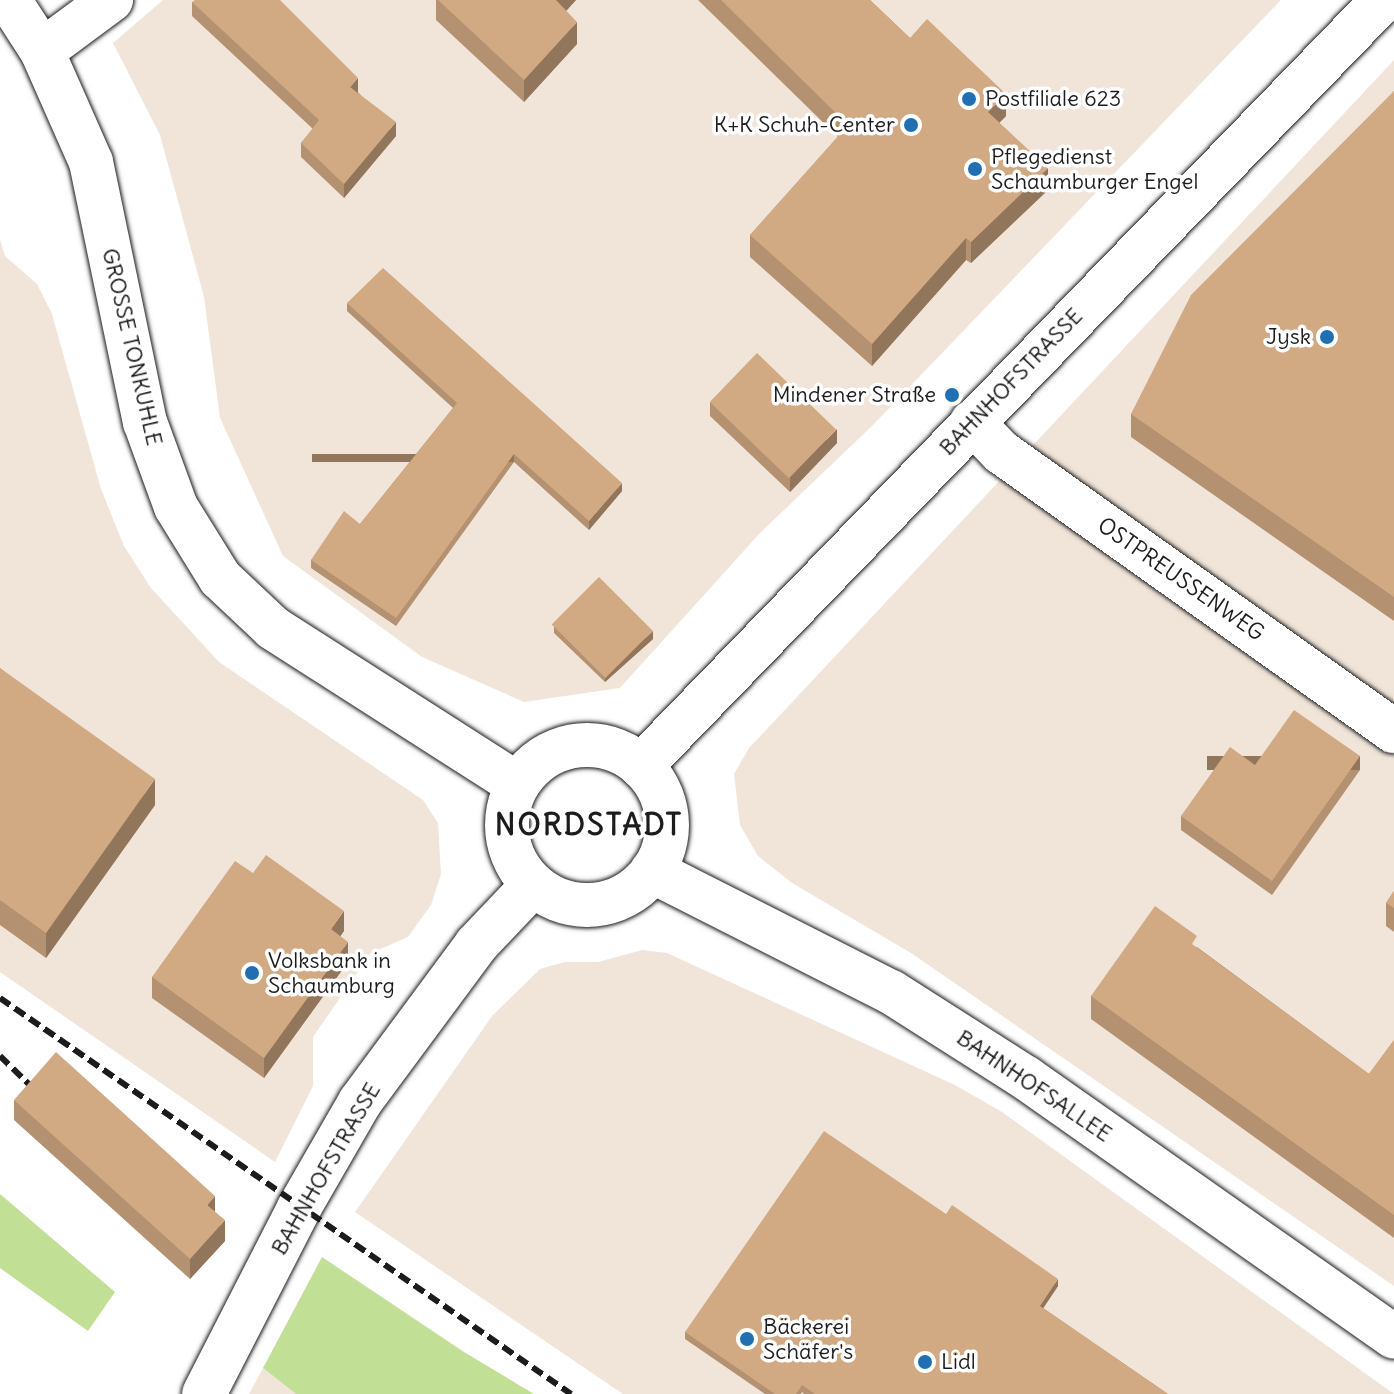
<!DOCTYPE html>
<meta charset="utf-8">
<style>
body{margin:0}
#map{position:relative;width:1394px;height:1394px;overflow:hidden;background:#fff;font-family:Delius,sans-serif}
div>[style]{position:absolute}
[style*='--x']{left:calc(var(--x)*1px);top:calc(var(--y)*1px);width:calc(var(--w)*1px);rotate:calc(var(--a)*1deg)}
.built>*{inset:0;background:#f1e5da}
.green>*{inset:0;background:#c2df96}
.roads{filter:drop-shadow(0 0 2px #1c1c1c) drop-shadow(0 0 2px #1c1c1c)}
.minor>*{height:44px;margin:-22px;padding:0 22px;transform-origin:22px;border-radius:22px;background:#fff}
.tertiary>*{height:44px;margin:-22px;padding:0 22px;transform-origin:22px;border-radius:22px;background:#fff}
.secondary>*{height:44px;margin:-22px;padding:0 22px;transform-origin:22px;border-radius:22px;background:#fff}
.secondary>.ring{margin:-22px;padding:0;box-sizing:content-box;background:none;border:44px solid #fff;border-radius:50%}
.rail>*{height:6px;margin-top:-3px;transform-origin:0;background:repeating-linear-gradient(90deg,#1c1c1c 0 12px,transparent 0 18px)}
.wall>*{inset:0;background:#b49171}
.shaded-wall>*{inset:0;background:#92765c;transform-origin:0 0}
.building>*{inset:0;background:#d1a983;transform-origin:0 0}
.dots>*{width:22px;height:22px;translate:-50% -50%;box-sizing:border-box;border:4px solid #fff;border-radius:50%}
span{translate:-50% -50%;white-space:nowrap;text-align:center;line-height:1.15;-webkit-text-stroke:7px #fff;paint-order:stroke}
.poi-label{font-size:22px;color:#1c1c1c}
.left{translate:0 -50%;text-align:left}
.right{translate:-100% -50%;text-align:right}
.street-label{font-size:22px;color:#1c1c1c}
.district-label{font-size:30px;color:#1c1c1c;font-weight:700;letter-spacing:2px}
</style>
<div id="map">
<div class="built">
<i style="clip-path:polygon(163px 0,1281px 0,872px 426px,760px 533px,620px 688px,524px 702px,422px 657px,283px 556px,220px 418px,204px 297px,160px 135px,113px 43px)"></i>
<i style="clip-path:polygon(1394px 60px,1394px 1286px,911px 953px,792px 883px,758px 856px,740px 825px,734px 774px,749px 748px)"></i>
<i style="clip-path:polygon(0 240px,5px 256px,37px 284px,52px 314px,101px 489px,124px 546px,151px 588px,219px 662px,423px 800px,438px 823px,441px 874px,431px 905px,408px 937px,371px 953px,313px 1037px,313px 1086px,275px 1162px,0 972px)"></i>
<i style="clip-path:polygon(642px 950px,667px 953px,955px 1085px,1002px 1112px,1394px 1394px,623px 1394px,355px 1212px,492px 1016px,540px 969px,565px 962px,598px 962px)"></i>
<i style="clip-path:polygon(263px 1368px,296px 1394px,249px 1394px)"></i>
</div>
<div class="green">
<i style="clip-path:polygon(0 1194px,115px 1292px,88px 1331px,0 1268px)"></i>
<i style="clip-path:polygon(322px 1257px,464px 1352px,534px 1394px,296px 1394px,263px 1368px)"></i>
</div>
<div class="roads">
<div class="minor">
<i style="--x:9;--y:0;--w:61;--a:57.1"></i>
<i style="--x:42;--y:51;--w:121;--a:66.2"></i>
<i style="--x:91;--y:162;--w:266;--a:78.3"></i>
<i style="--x:145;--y:422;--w:90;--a:70"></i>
<i style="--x:176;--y:507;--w:84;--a:58.2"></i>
<i style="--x:220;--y:578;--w:73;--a:43.3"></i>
<i style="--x:273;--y:628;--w:290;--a:32.6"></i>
<i style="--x:42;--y:51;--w:86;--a:-36.5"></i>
<i style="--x:972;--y:422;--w:42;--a:46"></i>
<i style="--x:1001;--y:452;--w:482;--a:35.4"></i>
</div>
<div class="tertiary">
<i style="--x:652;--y:871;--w:268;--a:26.9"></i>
<i style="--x:891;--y:992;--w:160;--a:32.5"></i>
<i style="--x:1026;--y:1078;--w:450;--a:35.1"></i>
</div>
<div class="secondary">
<i class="ring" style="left:507px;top:745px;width:116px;height:116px"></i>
<i style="--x:641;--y:766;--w:1066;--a:-45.91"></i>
<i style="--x:204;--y:1394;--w:209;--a:-62.9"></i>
<i style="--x:299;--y:1208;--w:122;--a:-60.1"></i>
<i style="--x:360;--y:1102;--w:195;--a:-53.5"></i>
<i style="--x:476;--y:945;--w:83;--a:-46.5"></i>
</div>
</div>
<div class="rail">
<i style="--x:0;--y:998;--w:695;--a:34.74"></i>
<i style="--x:0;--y:1056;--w:60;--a:44.3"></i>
</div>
<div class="wall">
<i style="clip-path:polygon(436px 0,576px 0,566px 11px,577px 44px,524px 102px,436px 20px)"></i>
<i style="clip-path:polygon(698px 0,870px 0,910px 38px,1006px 116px,999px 123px,1048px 190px,971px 263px,966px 260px,872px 366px,750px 257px,750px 235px,838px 137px)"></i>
<i style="clip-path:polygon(192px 2px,358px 92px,396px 136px,344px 198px,301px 157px,301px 143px,313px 129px,192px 16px)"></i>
<i style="clip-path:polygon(1394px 91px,1394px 621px,1131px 437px,1131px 414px)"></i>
<i style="clip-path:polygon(347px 303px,622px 491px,589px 530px,514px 462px,396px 626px,311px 568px,311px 560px,360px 524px,453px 408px,347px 311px)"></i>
<i style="clip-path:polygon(710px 402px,837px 443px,790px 492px,710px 416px)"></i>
<i style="clip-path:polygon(554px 626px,653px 639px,605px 682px,554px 633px)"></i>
<i style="clip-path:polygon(0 668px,155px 805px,46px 958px,0 925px)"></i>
<i style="clip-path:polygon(1255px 765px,1360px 770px,1272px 895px,1181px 830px,1181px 816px)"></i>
<i style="clip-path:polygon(1394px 891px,1394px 932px,1386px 926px,1386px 903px)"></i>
<i style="clip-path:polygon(344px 931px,340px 936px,348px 962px,264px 1078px,152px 998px,152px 977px)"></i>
<i style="clip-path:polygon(1197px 947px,1369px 1074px,1394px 1040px,1394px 1238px,1091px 1019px,1091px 996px)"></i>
<i style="clip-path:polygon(14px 1100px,215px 1212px,225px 1241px,190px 1279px,14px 1120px)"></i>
<i style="clip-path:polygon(946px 1214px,1058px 1286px,1043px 1308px,1168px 1394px,804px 1394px,802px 1392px,801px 1394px,765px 1394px,685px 1339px,685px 1332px)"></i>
</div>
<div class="shaded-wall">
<i style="clip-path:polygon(556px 0,576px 0,556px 22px)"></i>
<i style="clip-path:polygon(577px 22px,577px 44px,524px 102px,524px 80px)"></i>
<i style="clip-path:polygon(358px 78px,358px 92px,350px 101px,350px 87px)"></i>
<i style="clip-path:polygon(1006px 94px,1006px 116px,988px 134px,988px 112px)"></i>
<i style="clip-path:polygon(396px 122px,396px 136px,344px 198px,344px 184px)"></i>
<i style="clip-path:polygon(1048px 168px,1048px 190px,971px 263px,971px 242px)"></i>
<i style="clip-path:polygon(966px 238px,966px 260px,872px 366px,872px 344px)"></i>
<i style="clip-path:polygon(837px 429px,837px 443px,790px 492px,790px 477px)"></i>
<i style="left:514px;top:454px;width:8px;height:202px;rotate:90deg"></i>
<i style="clip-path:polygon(622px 483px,622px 491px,589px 530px,589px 521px)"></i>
<i style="clip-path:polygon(653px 631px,653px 639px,605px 682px,605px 675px)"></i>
<i style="left:1360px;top:756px;width:14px;height:153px;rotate:90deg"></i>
<i style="clip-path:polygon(155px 779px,155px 805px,46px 958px,46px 933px)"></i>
<i style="clip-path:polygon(344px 911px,344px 931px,331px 950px,331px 929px)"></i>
<i style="clip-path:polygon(348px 942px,348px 962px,264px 1078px,264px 1058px)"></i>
<i style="clip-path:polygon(215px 1196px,215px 1216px,207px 1205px)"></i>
<i style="clip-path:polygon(225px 1220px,225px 1241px,190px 1279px,190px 1259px)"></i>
<i style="clip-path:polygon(1058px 1279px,1058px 1286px,1040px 1313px,1040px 1306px)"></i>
</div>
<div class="building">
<i style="clip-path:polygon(195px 0,280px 0,358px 78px,350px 87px,396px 122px,344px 184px,301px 143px,319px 120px,192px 2px)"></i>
<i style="clip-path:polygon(438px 0,556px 0,577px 22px,524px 80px)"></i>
<i style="clip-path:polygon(721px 0,870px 0,910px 38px,927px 19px,1006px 94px,988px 112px,1048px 168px,971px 242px,966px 238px,872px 344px,750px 235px,848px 125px)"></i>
<i style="clip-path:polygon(1394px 91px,1394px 597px,1131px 414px,1191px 295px)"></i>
<i style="clip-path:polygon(383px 268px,622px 483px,589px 521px,514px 454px,396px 618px,311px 560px,344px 511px,360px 524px,457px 403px,347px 303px)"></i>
<i style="left:757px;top:353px;width:110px;height:68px;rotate:44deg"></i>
<i style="left:599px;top:577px;width:76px;height:67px;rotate:45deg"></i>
<i style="clip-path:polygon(0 668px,155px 779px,46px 933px,0 900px)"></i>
<i style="clip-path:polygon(1294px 710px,1360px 756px,1272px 881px,1181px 816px,1230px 747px,1255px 765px)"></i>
<i style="clip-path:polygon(266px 855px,344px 911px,331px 929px,348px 942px,264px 1058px,152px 977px,235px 861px,253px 873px)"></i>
<i style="clip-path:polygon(1394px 891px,1394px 908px,1386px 903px)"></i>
<i style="clip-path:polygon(1155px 906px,1197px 936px,1192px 944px,1369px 1074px,1394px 1040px,1394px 1215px,1091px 996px)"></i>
<i style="clip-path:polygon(56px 1052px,215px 1196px,207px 1205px,225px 1220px,190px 1259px,14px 1100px)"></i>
<i style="clip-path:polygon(824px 1131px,946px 1214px,952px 1205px,1058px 1279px,1040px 1306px,1168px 1394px,815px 1394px,802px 1385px,796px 1394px,775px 1394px,685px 1332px)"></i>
</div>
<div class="dots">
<i style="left:969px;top:99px;background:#1f6fb2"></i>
<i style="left:911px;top:125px;background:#1f6fb2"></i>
<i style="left:975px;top:169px;background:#1f6fb2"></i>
<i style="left:1327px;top:337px;background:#1f6fb2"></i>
<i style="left:952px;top:395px;background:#1f6fb2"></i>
<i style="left:252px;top:973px;background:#1f6fb2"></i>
<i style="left:747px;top:1339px;background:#1f6fb2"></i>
<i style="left:925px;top:1362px;background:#1f6fb2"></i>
</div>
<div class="poi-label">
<span class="left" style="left:985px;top:99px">Postfiliale 623</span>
<span class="right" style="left:895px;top:125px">K+K Schuh-Center</span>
<span class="left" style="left:991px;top:169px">Pflegedienst<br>Schaumburger Engel</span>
<span class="right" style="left:1311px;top:337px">Jysk</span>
<span class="right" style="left:936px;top:395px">Mindener Straße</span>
<span class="left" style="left:268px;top:973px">Volksbank in<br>Schaumburg</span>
<span class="left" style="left:763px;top:1339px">Bäckerei<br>Schäfer's</span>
<span class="left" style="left:941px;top:1362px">Lidl</span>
</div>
<div class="street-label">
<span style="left:132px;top:347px;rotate:77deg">GROSSE TONKUHLE</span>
<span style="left:1011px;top:382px;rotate:-46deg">BAHNHOFSTRASSE</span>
<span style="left:1181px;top:579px;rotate:35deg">OSTPREUSSENWEG</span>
<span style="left:1034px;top:1086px;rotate:34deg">BAHNHOFSALLEE</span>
<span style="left:326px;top:1169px;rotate:-60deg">BAHNHOFSTRASSE</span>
</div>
<div class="district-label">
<span style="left:589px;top:824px">NORDSTADT</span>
</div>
</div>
